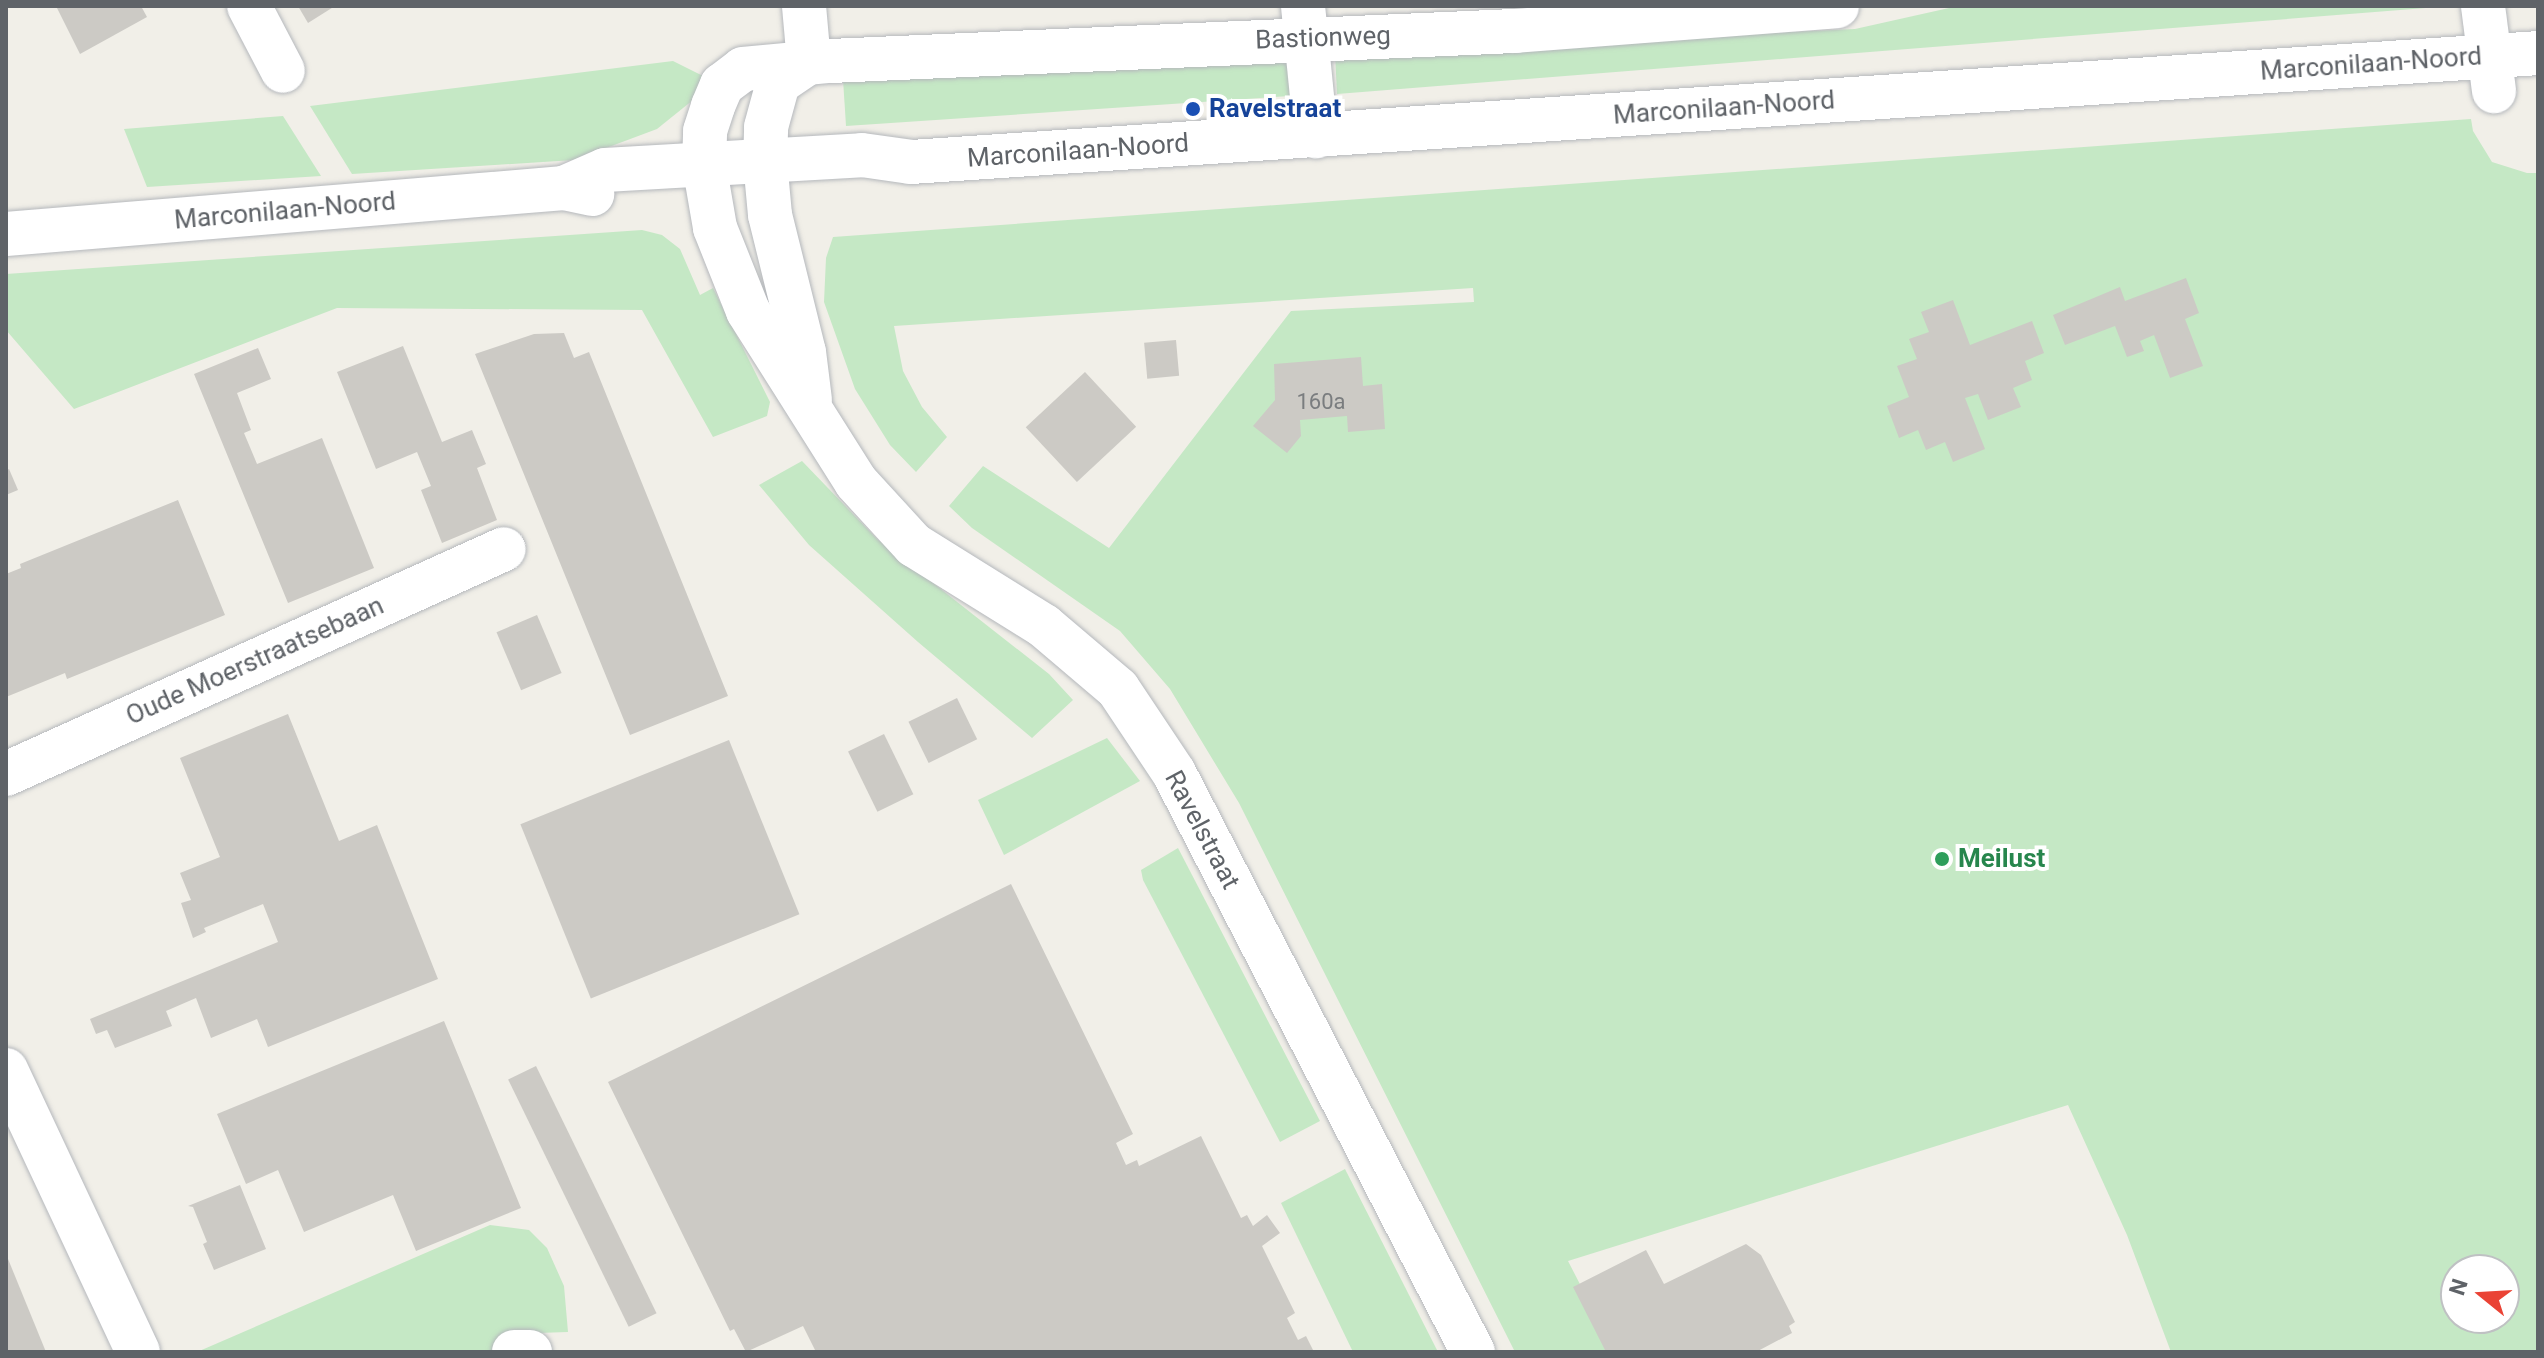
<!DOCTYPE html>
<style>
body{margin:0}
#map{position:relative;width:2544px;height:1358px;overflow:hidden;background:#f1efe8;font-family:Roboto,sans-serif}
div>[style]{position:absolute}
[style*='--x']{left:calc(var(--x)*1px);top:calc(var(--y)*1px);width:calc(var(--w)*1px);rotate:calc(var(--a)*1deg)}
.green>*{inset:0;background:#c5e8c5}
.building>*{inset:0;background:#cccac5;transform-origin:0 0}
.roads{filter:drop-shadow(0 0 2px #b5b8bc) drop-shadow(0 0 2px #b5b8bc)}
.street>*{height:44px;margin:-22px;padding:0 22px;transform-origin:22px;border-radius:22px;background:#fff}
.secondary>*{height:44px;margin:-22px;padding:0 22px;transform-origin:22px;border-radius:22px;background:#fff}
.dots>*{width:22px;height:22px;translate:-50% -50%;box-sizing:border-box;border:4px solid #fff;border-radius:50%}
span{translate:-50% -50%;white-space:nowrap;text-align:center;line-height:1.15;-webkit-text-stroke:8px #fff;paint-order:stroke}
.number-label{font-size:22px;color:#7a7d7f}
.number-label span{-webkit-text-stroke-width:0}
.street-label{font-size:26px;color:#5f6368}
.transit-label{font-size:26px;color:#164399;font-weight:700}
.left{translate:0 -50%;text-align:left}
.leisure-label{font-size:26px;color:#27864d;font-weight:700}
.frame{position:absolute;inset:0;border:8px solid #5f6368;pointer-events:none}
.north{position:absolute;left:2440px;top:1254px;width:80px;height:80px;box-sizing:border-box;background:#fff;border:2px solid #bfc1c3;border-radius:50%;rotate:288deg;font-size:22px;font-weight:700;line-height:32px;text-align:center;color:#5f6368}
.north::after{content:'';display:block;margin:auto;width:28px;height:36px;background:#ea4335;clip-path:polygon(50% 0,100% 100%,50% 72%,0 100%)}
</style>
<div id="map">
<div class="green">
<i style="clip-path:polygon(1958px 6px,2451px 6px,1337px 94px,1335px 53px,1855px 29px)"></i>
<i style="clip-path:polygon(1287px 56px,1290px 96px,846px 126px,843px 79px)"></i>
<i style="clip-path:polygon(673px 61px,707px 78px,693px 100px,657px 129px,574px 160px,352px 174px,310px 106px)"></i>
<i style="clip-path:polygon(283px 116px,321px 176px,147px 187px,124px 129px)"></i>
<i style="clip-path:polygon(evenodd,2471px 119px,2473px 131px,2492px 162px,2527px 173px,2538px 173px,2538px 1352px,2171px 1352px,2127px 1235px,2068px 1105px,1568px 1261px,1615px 1352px,1515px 1352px,1239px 803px,1170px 689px,1120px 631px,972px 528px,949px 506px,983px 466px,1109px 548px,1291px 311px,1474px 302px,1473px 288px,894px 326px,903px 371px,922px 407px,947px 437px,916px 472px,890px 445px,855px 389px,824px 302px,826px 258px,833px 237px,2471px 119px,2456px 1270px,2504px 1270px,2504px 1318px,2456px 1318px,2456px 1270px)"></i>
<i style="clip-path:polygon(642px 230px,662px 235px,680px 249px,700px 295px,713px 288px,770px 402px,767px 416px,713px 437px,642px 310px,337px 308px,74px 409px,6px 330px,6px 274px)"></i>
<i style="clip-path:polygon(802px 461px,877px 539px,1049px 674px,1073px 700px,1032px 738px,918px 642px,809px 545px,759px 485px)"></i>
<i style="clip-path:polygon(1107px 738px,1140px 781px,1004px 855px,978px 800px)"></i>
<i style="clip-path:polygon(1178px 848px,1320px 1121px,1280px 1142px,1143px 880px,1141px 870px)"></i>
<i style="clip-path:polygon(1345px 1169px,1438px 1352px,1353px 1352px,1281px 1203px)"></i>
<i style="clip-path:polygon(490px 1225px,529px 1230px,547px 1248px,564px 1286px,568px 1332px,538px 1333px,487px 1352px,197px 1352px)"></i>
</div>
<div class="building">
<i style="clip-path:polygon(56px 6px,141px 6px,147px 17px,80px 54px)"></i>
<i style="clip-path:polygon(298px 6px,335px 6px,308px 23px)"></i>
<i style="clip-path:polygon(2186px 278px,2199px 313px,2185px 319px,2203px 366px,2170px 378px,2154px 335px,2140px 341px,2144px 351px,2127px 357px,2115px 326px,2065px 345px,2053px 315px,2120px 287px,2125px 301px)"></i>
<i style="clip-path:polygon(1953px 300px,1970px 345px,2032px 321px,2044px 353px,2025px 361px,2032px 380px,2013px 388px,2021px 407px,1988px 420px,1978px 394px,1965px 398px,1985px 449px,1953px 462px,1945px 442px,1926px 450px,1918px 430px,1899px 438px,1887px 406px,1909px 397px,1897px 366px,1917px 359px,1909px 339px,1929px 332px,1921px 312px)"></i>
<i style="clip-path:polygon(564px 333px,574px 358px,589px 352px,728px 696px,630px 735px,475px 354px,534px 334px)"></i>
<i style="left:1176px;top:340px;width:36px;height:32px;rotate:85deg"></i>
<i style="clip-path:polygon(403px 346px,442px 442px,472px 430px,486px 464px,477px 468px,497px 520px,442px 543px,421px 490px,431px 486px,417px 452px,376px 469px,337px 372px)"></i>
<i style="clip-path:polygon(258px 348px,271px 379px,237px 393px,251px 430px,244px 433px,257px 464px,322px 438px,374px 568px,288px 603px,194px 374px)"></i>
<i style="clip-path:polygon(1361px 357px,1363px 386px,1382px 384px,1385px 429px,1348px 432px,1347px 416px,1300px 420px,1301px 436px,1287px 453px,1253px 426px,1275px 400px,1274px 364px)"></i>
<i style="left:1085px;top:372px;width:75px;height:81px;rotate:47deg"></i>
<i style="clip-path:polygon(9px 469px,18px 490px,6px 495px,6px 471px)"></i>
<i style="clip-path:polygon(178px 500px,225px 615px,67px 679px,65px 673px,6px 697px,6px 574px,21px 568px,20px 564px)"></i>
<i style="left:537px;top:615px;width:63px;height:44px;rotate:67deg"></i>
<i style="left:957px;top:698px;width:46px;height:54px;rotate:64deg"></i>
<i style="clip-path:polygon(288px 714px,339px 841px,377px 825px,438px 979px,268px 1047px,257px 1019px,211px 1038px,196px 998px,166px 1011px,172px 1026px,115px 1048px,107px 1030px,96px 1034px,90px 1019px,278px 942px,263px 904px,204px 928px,206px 932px,193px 938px,181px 903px,191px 900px,180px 873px,220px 857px,180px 758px)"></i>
<i style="left:884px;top:734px;width:67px;height:40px;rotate:64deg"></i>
<i style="left:729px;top:740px;width:188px;height:225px;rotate:68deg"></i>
<i style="clip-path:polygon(1011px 884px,1133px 1134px,1116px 1143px,1126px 1165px,1137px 1160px,1139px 1166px,1201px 1136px,1241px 1218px,1247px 1215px,1253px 1226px,1267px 1215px,1280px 1233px,1262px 1246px,1295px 1313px,1287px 1318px,1298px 1340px,1306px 1336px,1314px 1352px,816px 1352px,803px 1326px,746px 1352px,734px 1329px,730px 1331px,608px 1082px)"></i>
<i style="clip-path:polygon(444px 1021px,521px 1208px,416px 1251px,393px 1195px,304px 1232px,278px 1170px,246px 1184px,217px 1114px)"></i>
<i style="left:536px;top:1066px;width:275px;height:31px;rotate:64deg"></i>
<i style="clip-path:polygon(240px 1185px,266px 1249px,214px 1270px,203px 1244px,207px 1242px,193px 1207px,188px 1206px)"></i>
<i style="clip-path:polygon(1746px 1244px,1761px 1255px,1795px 1322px,1789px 1326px,1792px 1333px,1756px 1352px,1606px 1352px,1573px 1287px,1646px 1250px,1664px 1284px)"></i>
<i style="clip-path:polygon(6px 1254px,46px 1352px,6px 1352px)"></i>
</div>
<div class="roads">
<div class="street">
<i style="--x:249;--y:6;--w:73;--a:62.4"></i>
<i style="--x:804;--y:6;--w:56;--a:84.9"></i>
<i style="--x:1303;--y:6;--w:131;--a:84.3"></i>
<i style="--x:2483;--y:6;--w:86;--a:82.6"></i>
<i style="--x:765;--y:161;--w:34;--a:-88"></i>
<i style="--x:766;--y:127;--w:46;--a:-74.7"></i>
<i style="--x:778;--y:83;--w:37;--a:-34"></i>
<i style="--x:704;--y:164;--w:33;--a:-88"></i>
<i style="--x:705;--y:131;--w:26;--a:-72"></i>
<i style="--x:713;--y:106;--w:23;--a:-67"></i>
<i style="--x:722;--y:85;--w:26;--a:-37"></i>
<i style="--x:743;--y:69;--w:87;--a:-5.3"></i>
<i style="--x:830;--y:61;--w:686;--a:-2.51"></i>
<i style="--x:1515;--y:31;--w:323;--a:-4.4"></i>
<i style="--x:6;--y:774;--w:546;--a:-24.31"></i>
<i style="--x:6;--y:1070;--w:311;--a:64.9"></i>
<i style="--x:514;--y:1352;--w:16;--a:0"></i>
</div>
<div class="secondary">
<i style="--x:765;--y:161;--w:54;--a:84.7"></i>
<i style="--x:770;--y:215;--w:141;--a:76.1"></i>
<i style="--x:804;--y:352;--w:48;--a:82.9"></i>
<i style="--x:704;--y:164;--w:65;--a:80.2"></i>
<i style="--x:715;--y:228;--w:89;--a:68.3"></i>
<i style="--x:748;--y:311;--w:202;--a:57.7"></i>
<i style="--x:856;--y:482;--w:86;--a:47.4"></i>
<i style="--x:914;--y:545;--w:153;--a:31.9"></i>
<i style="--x:1044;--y:626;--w:97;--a:40.4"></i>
<i style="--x:1118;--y:689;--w:101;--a:56.3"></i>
<i style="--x:1174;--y:773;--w:652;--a:62.69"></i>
<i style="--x:564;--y:188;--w:45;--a:-23.7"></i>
<i style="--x:605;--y:170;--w:257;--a:-3.3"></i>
<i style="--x:862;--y:155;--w:49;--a:8.1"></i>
<i style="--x:911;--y:162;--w:1631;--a:-3.83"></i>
<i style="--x:6;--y:234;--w:560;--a:-4.71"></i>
<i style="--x:564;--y:188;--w:29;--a:12"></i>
</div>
</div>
<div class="dots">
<i style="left:1193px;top:109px;background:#1a4fb4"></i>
<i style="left:1942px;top:859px;background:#2e9e5b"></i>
</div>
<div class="number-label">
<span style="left:1321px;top:402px">160a</span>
</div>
<div class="street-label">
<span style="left:1323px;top:38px;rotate:-2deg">Bastionweg</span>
<span style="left:2371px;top:64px;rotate:-4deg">Marconilaan-Noord</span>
<span style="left:1724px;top:108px;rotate:-4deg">Marconilaan-Noord</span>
<span style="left:1078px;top:151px;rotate:-4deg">Marconilaan-Noord</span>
<span style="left:285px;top:211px;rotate:-5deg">Marconilaan-Noord</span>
<span style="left:255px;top:661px;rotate:-24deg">Oude Moerstraatsebaan</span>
<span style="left:1202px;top:830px;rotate:62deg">Ravelstraat</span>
</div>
<div class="transit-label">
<span class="left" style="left:1209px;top:109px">Ravelstraat</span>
</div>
<div class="leisure-label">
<span class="left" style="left:1958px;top:859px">Meilust</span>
</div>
<div class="frame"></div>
<div class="north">N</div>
</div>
